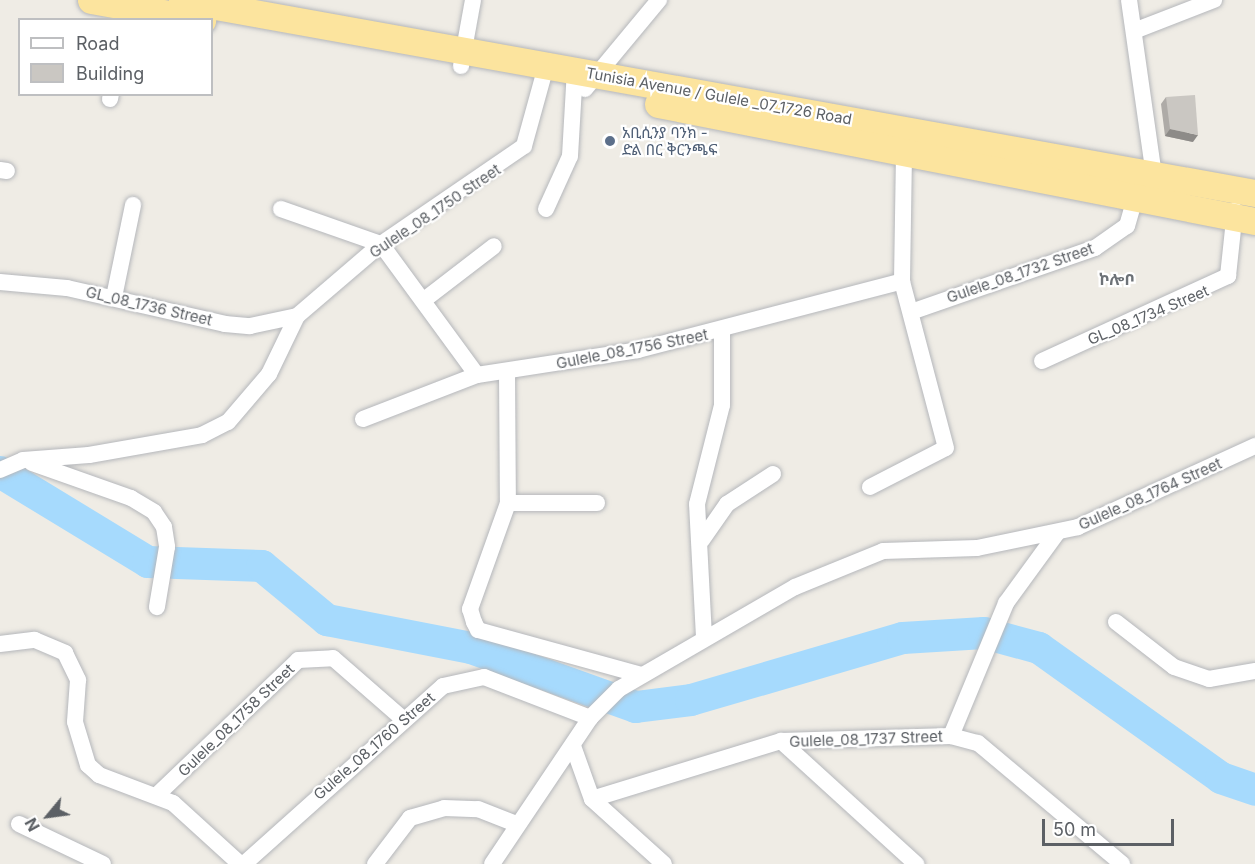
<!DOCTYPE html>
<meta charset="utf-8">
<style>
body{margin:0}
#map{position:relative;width:1255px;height:864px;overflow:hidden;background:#efece5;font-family:Inter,"Noto Sans Ethiopic",sans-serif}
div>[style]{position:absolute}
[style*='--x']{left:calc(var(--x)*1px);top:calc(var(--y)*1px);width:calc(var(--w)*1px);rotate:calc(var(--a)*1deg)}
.river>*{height:32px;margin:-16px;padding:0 16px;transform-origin:16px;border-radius:16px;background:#a6dafd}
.roads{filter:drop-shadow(0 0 2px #b5b7bb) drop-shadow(0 0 2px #b5b7bb)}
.minor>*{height:16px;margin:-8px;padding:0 8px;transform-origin:8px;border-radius:8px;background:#fff}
.trunk>*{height:27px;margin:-13.5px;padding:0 13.5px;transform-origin:13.5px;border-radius:13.5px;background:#fce49e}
.wall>*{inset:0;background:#aeaba7}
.shaded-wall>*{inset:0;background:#8d8b88}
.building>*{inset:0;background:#cac7c2}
.dots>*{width:16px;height:16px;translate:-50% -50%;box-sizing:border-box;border:3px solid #fff;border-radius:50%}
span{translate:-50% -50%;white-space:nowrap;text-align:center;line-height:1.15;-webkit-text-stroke:4.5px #fff;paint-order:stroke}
.street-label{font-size:15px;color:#5c6065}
.service-label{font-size:15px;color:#4e5e75}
.left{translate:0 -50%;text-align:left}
.neighbourhood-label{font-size:16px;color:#6d7277;font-weight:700}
.legend{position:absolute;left:18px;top:18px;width:195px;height:78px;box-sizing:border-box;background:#fff;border:2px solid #bebfc1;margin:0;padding:8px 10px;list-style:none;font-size:18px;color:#5c6065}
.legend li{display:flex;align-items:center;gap:12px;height:30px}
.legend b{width:30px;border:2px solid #bebfc1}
.north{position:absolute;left:18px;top:786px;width:60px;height:60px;-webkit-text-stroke:4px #fff;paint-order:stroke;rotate:241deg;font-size:16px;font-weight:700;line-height:24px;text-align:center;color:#5c6065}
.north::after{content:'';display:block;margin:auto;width:21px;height:27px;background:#5c6065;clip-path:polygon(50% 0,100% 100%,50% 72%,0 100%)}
.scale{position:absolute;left:1042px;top:819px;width:132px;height:27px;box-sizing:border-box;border:3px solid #5c6065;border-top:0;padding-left:8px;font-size:18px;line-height:21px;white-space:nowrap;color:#5c6065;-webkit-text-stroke:4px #fff;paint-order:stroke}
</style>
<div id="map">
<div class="river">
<i style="--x:0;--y:472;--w:173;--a:31.3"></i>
<i style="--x:148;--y:562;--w:114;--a:2"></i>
<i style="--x:262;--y:566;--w:85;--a:39.7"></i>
<i style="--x:327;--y:620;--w:147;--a:11"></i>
<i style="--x:471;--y:648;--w:175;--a:19.7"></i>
<i style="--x:636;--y:707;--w:55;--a:-7.3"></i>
<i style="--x:691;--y:700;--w:221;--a:-16.3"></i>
<i style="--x:903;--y:638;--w:81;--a:-3.5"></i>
<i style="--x:984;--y:633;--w:57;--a:15.3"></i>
<i style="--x:1039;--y:648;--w:224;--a:35.5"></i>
<i style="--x:1221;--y:778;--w:36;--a:19"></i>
</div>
<div class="roads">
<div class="minor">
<i style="--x:1129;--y:0;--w:178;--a:81.9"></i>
<i style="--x:1134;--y:31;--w:86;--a:-21.2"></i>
<i style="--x:461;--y:66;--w:67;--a:-79.7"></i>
<i style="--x:585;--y:89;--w:116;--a:-50.3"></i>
<i style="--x:110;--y:99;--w:5;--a:-79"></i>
<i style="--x:0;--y:170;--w:7;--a:8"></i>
<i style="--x:281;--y:209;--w:106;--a:19.3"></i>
<i style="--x:546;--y:209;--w:58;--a:-65.6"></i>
<i style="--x:570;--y:156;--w:87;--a:-86.7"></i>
<i style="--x:381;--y:244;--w:162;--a:53.8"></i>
<i style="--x:0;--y:282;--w:67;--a:5.1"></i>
<i style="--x:67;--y:288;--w:162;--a:12.8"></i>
<i style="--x:225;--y:324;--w:25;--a:5"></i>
<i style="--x:250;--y:326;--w:48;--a:-12"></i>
<i style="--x:114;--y:297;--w:94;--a:-78.3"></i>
<i style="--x:424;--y:300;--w:88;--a:-37.6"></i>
<i style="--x:911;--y:312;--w:195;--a:-19.2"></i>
<i style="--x:1095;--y:248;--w:39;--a:-35"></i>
<i style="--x:1127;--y:226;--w:32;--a:-74"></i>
<i style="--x:1042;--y:361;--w:205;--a:-24.6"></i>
<i style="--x:1228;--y:276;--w:66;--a:-83.9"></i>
<i style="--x:507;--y:372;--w:131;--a:89.6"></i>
<i style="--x:508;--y:503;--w:113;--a:109.7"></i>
<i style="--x:470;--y:609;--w:14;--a:73"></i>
<i style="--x:474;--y:622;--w:9;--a:63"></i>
<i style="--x:478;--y:630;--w:169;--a:15.4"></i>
<i style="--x:363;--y:419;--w:122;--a:-21.1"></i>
<i style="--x:477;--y:375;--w:163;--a:-8.8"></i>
<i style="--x:638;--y:350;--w:273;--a:-14.6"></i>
<i style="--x:32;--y:463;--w:105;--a:19.5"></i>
<i style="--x:131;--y:498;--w:27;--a:31"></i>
<i style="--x:154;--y:512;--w:18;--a:56"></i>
<i style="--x:164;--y:527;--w:20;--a:81"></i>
<i style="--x:167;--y:547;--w:61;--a:99.5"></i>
<i style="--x:0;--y:470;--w:25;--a:-23"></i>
<i style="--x:23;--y:460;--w:66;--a:-4.3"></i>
<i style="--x:89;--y:455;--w:115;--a:-10"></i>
<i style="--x:202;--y:435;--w:29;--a:-27"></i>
<i style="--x:228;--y:422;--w:63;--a:-49.5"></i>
<i style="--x:269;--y:374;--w:64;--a:-64.2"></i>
<i style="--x:297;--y:316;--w:111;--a:-40.6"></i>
<i style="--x:381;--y:244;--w:173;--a:-34.4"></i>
<i style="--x:524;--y:146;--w:83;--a:-74.6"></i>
<i style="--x:870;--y:487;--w:85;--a:-27.2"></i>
<i style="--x:946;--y:448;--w:173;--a:-104.8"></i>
<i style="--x:902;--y:281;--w:127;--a:-89.1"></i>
<i style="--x:508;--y:503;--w:89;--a:0"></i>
<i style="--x:702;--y:540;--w:44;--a:-55.2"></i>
<i style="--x:727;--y:504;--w:55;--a:-33.1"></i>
<i style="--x:1116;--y:622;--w:73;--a:37.8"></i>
<i style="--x:1174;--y:667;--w:37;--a:19"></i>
<i style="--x:1209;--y:679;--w:47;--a:-9.9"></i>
<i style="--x:704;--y:637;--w:133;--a:-93"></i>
<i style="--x:697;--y:504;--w:102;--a:-75.8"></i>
<i style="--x:722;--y:405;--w:74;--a:-90"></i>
<i style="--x:0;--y:644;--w:35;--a:-7"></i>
<i style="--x:35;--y:640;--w:33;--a:23"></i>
<i style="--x:65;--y:653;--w:30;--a:64"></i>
<i style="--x:78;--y:680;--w:42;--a:94.1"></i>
<i style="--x:75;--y:722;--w:45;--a:73.2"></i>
<i style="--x:88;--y:765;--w:15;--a:42"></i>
<i style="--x:99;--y:775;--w:79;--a:20.7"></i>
<i style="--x:173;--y:803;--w:91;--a:42.3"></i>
<i style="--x:951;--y:736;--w:144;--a:-67.5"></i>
<i style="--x:1006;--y:603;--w:87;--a:-53.9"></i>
<i style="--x:781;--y:741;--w:183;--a:42.3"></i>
<i style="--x:573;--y:746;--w:56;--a:70.3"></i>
<i style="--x:592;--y:799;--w:97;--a:42.1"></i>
<i style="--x:158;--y:794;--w:194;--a:-43.7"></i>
<i style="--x:298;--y:660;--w:35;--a:-3"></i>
<i style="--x:333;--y:658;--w:94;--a:41.1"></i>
<i style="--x:592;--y:799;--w:198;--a:-17.1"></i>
<i style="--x:781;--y:741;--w:170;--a:-1.7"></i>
<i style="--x:951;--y:736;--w:28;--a:15"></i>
<i style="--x:978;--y:743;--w:188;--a:40"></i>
<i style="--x:19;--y:824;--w:93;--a:25.5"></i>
<i style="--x:244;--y:864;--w:267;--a:-41.8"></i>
<i style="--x:443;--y:686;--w:42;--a:-12.4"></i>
<i style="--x:484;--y:677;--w:114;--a:21.1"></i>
<i style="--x:375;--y:864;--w:58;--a:-52.7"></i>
<i style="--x:410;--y:818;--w:35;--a:-16"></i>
<i style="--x:444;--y:808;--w:34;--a:2"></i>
<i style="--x:478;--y:809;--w:41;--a:21.5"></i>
<i style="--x:492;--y:864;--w:176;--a:-56.1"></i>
<i style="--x:590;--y:718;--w:41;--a:-45"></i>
<i style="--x:619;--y:689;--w:203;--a:-30.1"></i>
<i style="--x:795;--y:587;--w:95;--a:-22.2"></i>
<i style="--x:883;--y:551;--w:94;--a:-1.8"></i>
<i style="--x:977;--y:548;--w:103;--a:-11.7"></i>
<i style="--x:1078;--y:527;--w:195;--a:-24.6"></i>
</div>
<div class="trunk">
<i style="--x:91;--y:0;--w:113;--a:10.2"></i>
<i style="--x:182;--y:0;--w:1090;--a:10.2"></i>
<i style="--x:658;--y:104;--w:608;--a:11.09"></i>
</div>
</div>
<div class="wall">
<i style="clip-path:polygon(1166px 97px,1193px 142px,1165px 136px,1161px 104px)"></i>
</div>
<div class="shaded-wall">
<i style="clip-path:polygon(1170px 129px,1198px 135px,1193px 142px,1165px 136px)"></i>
</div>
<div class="building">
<i style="clip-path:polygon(1195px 95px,1198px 135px,1170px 129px,1166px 97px)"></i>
</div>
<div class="dots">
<i style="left:610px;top:141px;background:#5c6f8a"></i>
</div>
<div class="street-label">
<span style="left:719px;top:96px;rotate:10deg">Tunisia Avenue / Gulele _07_1726 Road</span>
<span style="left:435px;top:211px;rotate:-34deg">Gulele_08_1750 Street</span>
<span style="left:1020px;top:273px;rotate:-19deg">Gulele_08_1732 Street</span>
<span style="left:149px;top:306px;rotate:13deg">GL_08_1736 Street</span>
<span style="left:1148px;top:315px;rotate:-23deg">GL_08_1734 Street</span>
<span style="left:632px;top:349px;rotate:-11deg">Gulele_08_1756 Street</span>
<span style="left:1150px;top:494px;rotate:-24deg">Gulele_08_1764 Street</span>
<span style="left:236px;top:720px;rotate:-44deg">Gulele_08_1758 Street</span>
<span style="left:866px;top:739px;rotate:-2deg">Gulele_08_1737 Street</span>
<span style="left:374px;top:746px;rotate:-41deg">Gulele_08_1760 Street</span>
</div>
<div class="service-label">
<span class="left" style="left:622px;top:141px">አቢሲንያ ባንክ -<br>ድል በር ቅርንጫፍ</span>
</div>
<div class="neighbourhood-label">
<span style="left:1117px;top:279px">ኮሎቦ</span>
</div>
<ul class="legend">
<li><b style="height:8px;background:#fff"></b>Road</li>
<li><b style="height:16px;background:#cac7c2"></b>Building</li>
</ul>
<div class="north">N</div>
<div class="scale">50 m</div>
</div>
